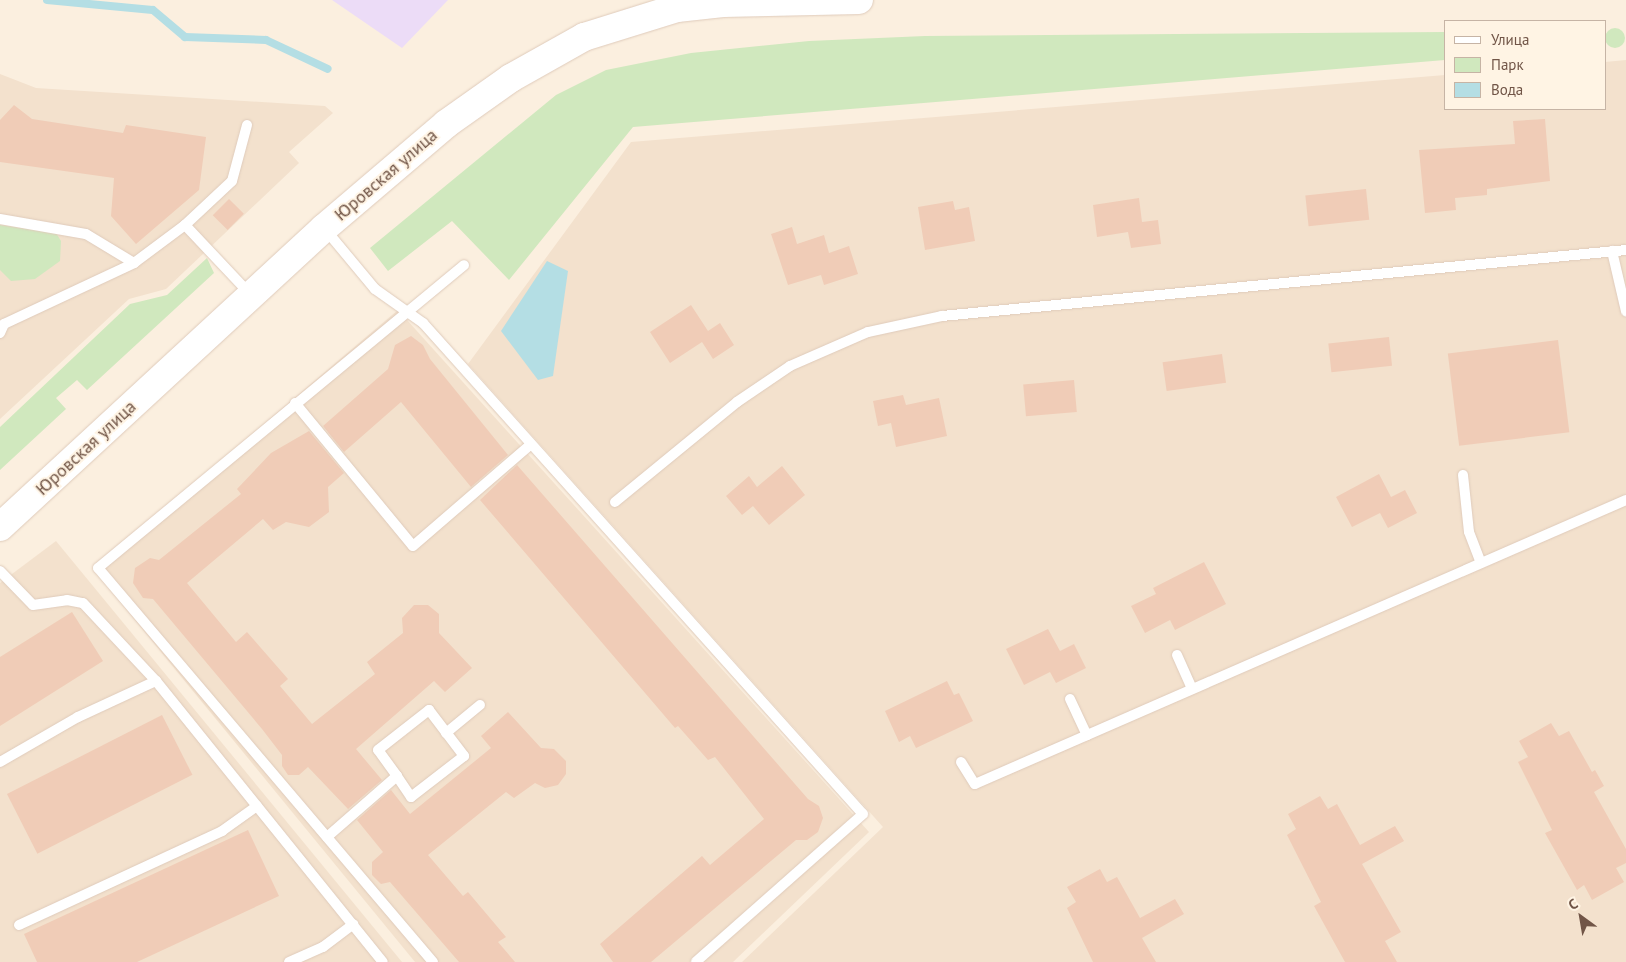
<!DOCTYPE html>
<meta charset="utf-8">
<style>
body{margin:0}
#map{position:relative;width:1626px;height:962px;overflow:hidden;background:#fbefdf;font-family:"PT Sans",sans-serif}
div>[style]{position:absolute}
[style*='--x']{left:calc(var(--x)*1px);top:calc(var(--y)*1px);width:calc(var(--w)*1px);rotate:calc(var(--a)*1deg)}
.residential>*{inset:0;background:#f3e1cd}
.education>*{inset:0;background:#ecdcf7}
.green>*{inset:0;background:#d0e8be}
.round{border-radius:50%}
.water>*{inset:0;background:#b4dee4}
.stream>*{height:8px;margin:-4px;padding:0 4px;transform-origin:4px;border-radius:4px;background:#b4dee4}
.building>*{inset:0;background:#f0ccb7;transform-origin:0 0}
.roads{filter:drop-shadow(0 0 1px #dfcbbb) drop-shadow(0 0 1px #dfcbbb)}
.lane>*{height:10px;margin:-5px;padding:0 5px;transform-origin:5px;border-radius:5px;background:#fff}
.secondary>*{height:28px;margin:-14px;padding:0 14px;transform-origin:14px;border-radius:14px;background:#fff}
span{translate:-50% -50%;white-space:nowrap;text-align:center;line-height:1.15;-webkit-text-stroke:4px #fff4e4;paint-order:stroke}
.street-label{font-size:18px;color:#715547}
.legend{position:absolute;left:1444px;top:20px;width:162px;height:90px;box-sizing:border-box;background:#fff4e4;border:1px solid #c6b4a5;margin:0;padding:6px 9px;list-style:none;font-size:15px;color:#715547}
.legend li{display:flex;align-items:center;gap:10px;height:25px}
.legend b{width:25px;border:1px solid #c6b4a5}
.north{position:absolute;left:1556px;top:892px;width:50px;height:50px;-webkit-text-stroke:4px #fff4e4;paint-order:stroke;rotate:328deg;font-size:14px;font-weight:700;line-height:20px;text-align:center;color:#715547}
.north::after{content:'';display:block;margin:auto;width:18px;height:22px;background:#715547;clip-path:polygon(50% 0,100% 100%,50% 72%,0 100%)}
</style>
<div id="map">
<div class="residential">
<i style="clip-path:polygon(1626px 60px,1626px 962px,742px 962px,883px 827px,468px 364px,631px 142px,1445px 75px,1445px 109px,1605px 109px,1605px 62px)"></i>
<i style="clip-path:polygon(0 74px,36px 88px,325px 106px,333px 113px,289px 152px,299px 163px,166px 289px,129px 299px,0 419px)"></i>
<i style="clip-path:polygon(398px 310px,869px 832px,733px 962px,415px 962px,93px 569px)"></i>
<i style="clip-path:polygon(56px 541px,402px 962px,0 962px,0 583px)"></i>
</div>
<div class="education">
<i style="clip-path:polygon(332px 0,448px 0,402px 48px)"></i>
</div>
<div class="green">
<i class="round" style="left:1605px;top:28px;width:20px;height:20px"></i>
<i style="clip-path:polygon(1445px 32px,1445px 60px,633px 127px,509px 280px,452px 221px,388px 271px,370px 248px,556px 95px,606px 70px,691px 53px,809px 41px,925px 36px)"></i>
<i style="clip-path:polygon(0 225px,56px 233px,61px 241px,60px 261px,35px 279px,11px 281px,0 270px)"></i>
<i style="clip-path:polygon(207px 258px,214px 273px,87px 390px,77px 380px,56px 398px,66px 409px,0 470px,0 427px,130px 304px,167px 295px)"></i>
</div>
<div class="water">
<i style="clip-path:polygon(547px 261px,568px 271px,553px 376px,538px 380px,501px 331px)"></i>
</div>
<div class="stream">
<i style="--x:47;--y:0;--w:106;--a:5.4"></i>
<i style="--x:153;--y:10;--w:42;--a:40.2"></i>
<i style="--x:185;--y:37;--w:81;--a:2.1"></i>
<i style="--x:266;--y:40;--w:68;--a:25.1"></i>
</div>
<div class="building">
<i style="clip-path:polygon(14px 105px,32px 119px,123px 133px,126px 125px,206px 137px,199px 190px,136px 244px,111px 216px,114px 178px,0 162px,0 120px)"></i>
<i style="clip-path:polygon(1545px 119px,1550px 181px,1487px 189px,1487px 195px,1455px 198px,1456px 210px,1425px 213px,1419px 150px,1515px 144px,1513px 121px)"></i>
<i style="left:1366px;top:189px;width:31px;height:61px;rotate:84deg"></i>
<i style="clip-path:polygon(1139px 198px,1142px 222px,1158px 220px,1161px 244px,1131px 248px,1128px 232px,1097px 237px,1093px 205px)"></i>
<i style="left:229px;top:199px;width:21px;height:23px;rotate:45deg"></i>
<i style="clip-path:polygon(953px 201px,955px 210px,969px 207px,975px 241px,925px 250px,918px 207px)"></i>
<i style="clip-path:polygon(792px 227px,797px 244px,824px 235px,829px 253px,849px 246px,858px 274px,824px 285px,821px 275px,788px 285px,771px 234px)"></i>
<i style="clip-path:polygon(691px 305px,708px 331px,720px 323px,734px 345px,713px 359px,702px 342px,670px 363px,650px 332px)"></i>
<i style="clip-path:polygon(411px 336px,423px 345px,430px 359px,508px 455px,471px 487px,401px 402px,344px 452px,323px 426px,388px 369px,395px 345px)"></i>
<i style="left:1389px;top:337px;width:29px;height:61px;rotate:84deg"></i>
<i style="left:1558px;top:340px;width:93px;height:111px;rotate:83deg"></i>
<i style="left:1222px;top:354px;width:29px;height:60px;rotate:82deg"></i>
<i style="left:1074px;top:380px;width:32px;height:51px;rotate:85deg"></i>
<i style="clip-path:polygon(903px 395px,906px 405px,939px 398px,947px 436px,896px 447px,891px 423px,878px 426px,873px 401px)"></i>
<i style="clip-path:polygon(309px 431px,344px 473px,328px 487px,329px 512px,309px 527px,286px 522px,273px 530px,263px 519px,187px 583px,236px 642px,247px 632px,288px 679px,280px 686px,312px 724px,375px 674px,367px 662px,403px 633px,402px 618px,414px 605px,428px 605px,439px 614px,439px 633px,472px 668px,445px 692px,434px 681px,356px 749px,382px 780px,348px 809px,308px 767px,299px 775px,288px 775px,282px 766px,282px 755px,262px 729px,153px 599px,143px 598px,133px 583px,135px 568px,150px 558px,159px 560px,241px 494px,237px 489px,271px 453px)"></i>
<i style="clip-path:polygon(517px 465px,808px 799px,819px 806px,823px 818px,818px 832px,807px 840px,796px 840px,651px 962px,613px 962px,600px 944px,702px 856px,710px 865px,764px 819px,715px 757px,708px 760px,678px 726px,675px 728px,480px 500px)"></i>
<i style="clip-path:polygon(782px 466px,805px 495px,769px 525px,753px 506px,742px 515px,726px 496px,749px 476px,757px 487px)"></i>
<i style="clip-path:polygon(1379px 474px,1391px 497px,1405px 490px,1417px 513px,1388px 528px,1380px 513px,1352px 527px,1336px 497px)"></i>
<i style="clip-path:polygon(1204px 562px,1226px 604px,1175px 630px,1170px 620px,1145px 633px,1131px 606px,1156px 594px,1153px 588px)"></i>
<i style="clip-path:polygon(72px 612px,103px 661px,0 726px,0 657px)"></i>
<i style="clip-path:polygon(1048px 629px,1060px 651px,1074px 644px,1086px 668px,1056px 683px,1050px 672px,1024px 685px,1006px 649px)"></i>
<i style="clip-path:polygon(947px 681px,954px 695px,959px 693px,973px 721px,916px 748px,910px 736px,899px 742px,885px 711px)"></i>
<i style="clip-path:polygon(508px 712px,541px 748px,554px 749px,566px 761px,566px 774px,558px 785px,545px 788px,535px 783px,514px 798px,506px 792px,428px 855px,463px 896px,468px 892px,506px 937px,498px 942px,515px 962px,459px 962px,390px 882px,381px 884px,372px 875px,372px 862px,383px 852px,357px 820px,391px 790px,410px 814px,491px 748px,481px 736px)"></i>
<i style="left:162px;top:715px;width:67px;height:174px;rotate:63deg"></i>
<i style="clip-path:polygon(1551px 723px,1559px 736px,1569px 731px,1592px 772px,1595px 770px,1604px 786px,1594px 792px,1626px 849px,1626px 863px,1616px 868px,1624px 882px,1592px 900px,1584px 885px,1577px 890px,1545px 833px,1552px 830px,1518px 762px,1528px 757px,1519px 741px)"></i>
<i style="clip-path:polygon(1320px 796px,1328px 809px,1337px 804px,1360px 845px,1395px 826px,1404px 841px,1362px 864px,1401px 932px,1385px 941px,1397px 962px,1345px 962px,1314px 906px,1321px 902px,1287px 835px,1296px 829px,1288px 814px)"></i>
<i style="clip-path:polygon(248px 830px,279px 896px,137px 962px,37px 962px,24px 934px)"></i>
<i style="clip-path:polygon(1100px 869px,1107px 882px,1117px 877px,1140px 918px,1175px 899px,1184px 914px,1142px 938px,1156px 962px,1093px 962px,1067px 908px,1076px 902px,1067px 887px)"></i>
</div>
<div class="roads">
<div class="lane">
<i style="--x:0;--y:219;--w:87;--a:9.9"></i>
<i style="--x:86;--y:234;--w:56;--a:31.1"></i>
<i style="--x:185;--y:225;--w:96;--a:46.7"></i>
<i style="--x:325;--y:229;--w:78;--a:50.2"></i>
<i style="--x:375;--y:289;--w:59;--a:35.3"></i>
<i style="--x:423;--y:323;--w:659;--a:48.14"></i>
<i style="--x:863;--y:814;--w:223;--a:138.5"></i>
<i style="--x:1612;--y:251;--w:62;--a:76.9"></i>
<i style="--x:0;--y:333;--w:10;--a:-66"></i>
<i style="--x:4;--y:324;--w:144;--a:-25.1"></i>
<i style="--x:134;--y:263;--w:64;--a:-36.7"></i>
<i style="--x:185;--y:225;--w:64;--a:-43.1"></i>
<i style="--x:232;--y:181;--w:58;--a:-75"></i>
<i style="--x:295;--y:403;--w:185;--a:50.5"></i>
<i style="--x:413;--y:546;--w:155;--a:-40.8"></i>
<i style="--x:1463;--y:475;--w:57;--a:84"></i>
<i style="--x:1469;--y:532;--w:33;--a:69"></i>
<i style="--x:615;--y:502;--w:158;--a:-39.3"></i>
<i style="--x:737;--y:402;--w:64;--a:-34.2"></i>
<i style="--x:790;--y:366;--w:85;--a:-23.6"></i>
<i style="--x:868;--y:332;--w:76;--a:-12.2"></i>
<i style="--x:942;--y:316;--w:687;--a:-5.51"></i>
<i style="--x:0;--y:571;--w:47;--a:45.9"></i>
<i style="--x:33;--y:605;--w:34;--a:-8"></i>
<i style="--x:67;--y:600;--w:16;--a:11"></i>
<i style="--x:83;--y:603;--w:107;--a:46.9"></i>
<i style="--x:156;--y:681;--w:361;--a:51.1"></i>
<i style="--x:1177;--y:655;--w:37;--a:66"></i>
<i style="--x:1070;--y:699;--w:40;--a:65"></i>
<i style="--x:446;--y:733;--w:44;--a:-39.5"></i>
<i style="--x:0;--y:762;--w:90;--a:-30"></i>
<i style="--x:78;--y:717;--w:86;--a:-24.8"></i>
<i style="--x:961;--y:762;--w:26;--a:58"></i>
<i style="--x:975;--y:784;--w:710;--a:-23.57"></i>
<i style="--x:327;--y:837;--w:93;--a:-41.1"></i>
<i style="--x:397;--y:776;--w:32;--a:-126"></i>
<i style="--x:378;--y:750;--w:65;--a:-38.1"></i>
<i style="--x:429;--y:710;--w:58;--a:52.7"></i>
<i style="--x:464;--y:756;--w:67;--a:142.3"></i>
<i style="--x:411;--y:797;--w:25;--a:-124"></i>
<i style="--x:19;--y:925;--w:224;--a:-24.8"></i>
<i style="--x:222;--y:831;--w:43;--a:-35.5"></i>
<i style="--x:289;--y:962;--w:37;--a:-24"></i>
<i style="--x:323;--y:947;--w:38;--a:-37"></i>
<i style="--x:433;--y:962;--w:517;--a:-130.37"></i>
<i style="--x:98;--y:568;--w:475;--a:-39.6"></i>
</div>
<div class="secondary">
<i style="--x:0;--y:527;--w:441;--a:-42.7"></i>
<i style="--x:324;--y:228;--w:160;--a:-40.4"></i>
<i style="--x:446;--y:124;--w:80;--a:-35.3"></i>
<i style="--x:511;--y:78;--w:84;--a:-29.3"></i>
<i style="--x:584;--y:37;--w:97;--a:-17.3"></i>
<i style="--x:677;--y:8;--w:46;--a:-6.2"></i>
<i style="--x:723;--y:3;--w:136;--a:-1.3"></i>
</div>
</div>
<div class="street-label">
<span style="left:386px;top:175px;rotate:-41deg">Юровская улица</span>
<span style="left:86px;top:448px;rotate:-43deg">Юровская улица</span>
</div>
<ul class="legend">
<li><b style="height:6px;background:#fff"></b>Улица</li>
<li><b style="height:14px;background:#d0e8be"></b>Парк</li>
<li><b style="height:14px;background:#b4dee4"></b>Вода</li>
</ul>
<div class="north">С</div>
</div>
